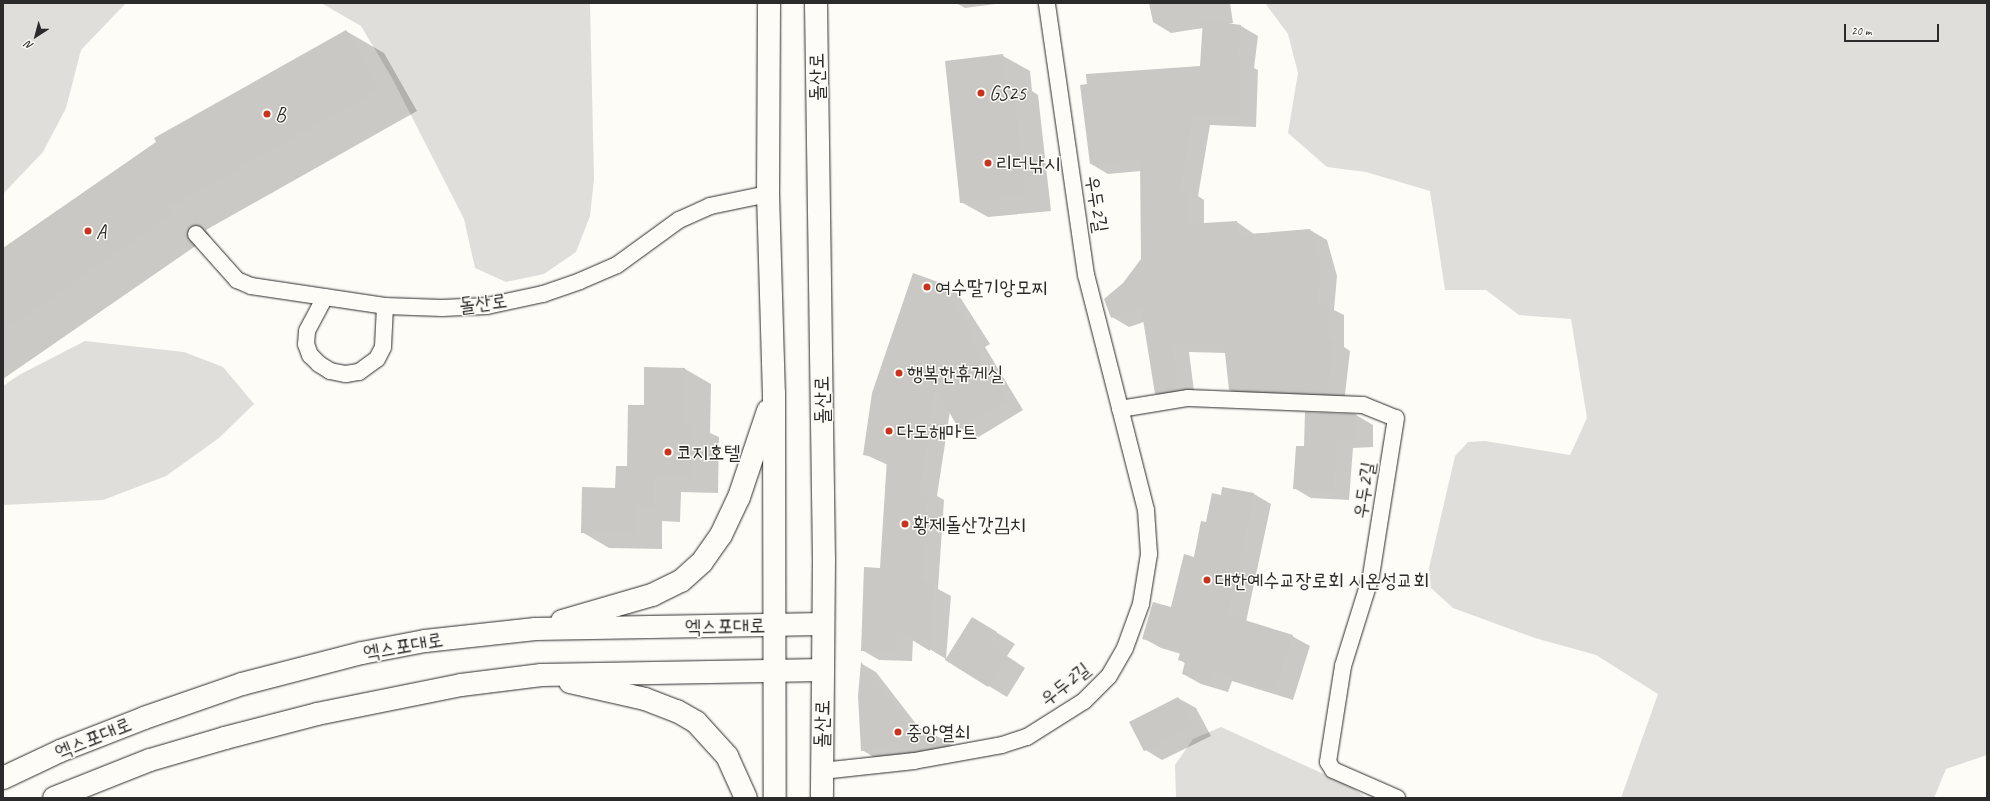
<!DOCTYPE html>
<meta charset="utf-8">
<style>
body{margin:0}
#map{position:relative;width:1990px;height:801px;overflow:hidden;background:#fdfcf7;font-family:Caveat,"Poor Story",sans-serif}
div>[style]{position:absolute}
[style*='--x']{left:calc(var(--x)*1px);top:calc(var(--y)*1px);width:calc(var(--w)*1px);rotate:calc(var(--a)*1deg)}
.green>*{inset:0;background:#dfdeda}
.shadow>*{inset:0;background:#0003}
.building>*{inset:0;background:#c9c8c4;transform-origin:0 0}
.roads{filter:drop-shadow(0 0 1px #2b2b2b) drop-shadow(0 0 1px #2b2b2b)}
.lane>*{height:16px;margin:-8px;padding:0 8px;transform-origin:8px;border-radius:8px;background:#fdfcf7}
.primary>*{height:22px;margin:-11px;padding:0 11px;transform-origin:11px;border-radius:11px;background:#fdfcf7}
.dots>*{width:11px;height:11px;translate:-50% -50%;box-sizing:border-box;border:2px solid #fdfcf7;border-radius:50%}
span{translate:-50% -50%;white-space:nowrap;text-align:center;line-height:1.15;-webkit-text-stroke:3px #fdfcf7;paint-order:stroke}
.street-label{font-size:20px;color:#2b2b2b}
.poi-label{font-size:20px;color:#2b2b2b}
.left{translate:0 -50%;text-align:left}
.frame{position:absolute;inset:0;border:4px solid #2b2b2b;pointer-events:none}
.north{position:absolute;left:16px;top:16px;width:40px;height:40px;-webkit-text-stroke:3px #fdfcf7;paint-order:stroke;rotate:216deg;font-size:11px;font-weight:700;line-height:16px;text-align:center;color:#2b2b2b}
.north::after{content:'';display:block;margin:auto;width:14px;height:18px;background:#2b2b2b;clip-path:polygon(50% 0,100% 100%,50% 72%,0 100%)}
.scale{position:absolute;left:1844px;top:24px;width:95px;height:18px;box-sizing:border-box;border:2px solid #2b2b2b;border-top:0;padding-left:5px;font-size:12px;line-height:14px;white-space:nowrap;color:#2b2b2b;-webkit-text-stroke:3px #fdfcf7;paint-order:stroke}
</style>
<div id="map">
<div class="green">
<i style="clip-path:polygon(3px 3px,126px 3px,81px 50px,66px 108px,43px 152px,3px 194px)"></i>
<i style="clip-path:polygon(321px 3px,590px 3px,594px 179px,590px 216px,576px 252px,544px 274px,506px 282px,475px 268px,464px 219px,392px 78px,361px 26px)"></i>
<i style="clip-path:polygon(1265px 3px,1987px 3px,1987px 755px,1946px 769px,1934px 798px,1621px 798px,1658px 694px,1596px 655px,1535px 638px,1453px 608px,1431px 588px,1429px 568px,1455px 456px,1468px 442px,1485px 441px,1570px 455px,1587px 418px,1571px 319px,1519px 315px,1486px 290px,1445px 290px,1430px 191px,1366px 172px,1327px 167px,1288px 133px,1298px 73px,1288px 34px)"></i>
<i style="clip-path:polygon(85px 341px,184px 352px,223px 367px,254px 404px,219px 438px,166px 476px,103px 500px,3px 505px,3px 386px,19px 375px)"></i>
<i style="clip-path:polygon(1221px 727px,1352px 787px,1366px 798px,1176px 798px,1175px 765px,1193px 739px)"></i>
</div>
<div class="shadow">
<i style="clip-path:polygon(956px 3px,1003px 3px,965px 8px)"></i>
<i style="clip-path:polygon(1149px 3px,1230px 3px,1233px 23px,1228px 24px,1241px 26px,1258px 36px,1254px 68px,1258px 70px,1256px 127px,1210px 125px,1198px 196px,1204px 200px,1204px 224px,1237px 222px,1254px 234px,1310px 230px,1327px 240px,1337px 276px,1334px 310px,1344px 315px,1344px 347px,1350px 351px,1344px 403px,1247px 400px,1230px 390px,1226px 353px,1189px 352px,1195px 399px,1173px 403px,1156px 393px,1144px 322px,1129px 327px,1112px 317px,1124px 284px,1142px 259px,1141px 171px,1108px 174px,1091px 164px,1201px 67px,1203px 28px,1171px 33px,1153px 22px)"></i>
<i style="clip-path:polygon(346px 31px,384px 53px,417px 111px,206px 230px,210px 236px,3px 379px,3px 249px)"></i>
<i style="clip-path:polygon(1003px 56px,1030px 71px,1032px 91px,1038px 95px,1051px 211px,988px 217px,961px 202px)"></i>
<i style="clip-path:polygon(941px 284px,958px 294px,990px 344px,985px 347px,1023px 410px,977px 438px,960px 428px,950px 411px,937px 496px,944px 500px,938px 589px,951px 596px,946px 659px,913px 639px,912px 661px,879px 660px,862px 650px,881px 569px,888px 465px,864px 454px)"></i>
<i style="clip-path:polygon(685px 369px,711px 384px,710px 433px,719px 437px,718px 493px,681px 492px,680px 522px,662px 521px,662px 549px,609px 548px,582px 532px,616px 489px,628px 467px,645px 406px)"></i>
<i style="clip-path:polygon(1356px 415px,1373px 425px,1373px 447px,1353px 448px,1349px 500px,1311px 498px,1294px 488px,1305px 447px)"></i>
<i style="clip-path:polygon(1254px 494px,1271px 504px,1246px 622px,1292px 636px,1310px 646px,1293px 700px,1232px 681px,1228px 692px,1201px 684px,1183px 674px,1186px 664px,1179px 659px,1181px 654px,1161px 648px,1143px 638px,1172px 609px,1221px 496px)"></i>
<i style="clip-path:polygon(991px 629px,1015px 644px,1007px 656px,1025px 668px,1007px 697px,946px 660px)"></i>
<i style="clip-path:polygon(862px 664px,876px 672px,920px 729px,965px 752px,877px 759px,862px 750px)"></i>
<i style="clip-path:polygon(1178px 698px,1196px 708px,1211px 736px,1162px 760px,1144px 749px)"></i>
</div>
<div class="building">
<i style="clip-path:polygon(1203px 20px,1241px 25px,1237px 57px,1241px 59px,1239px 118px,1193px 116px,1180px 189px,1187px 189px,1187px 224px,1237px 221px,1238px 235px,1310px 229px,1320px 265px,1317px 304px,1327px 304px,1327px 339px,1333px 340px,1327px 394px,1229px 390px,1224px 344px,1172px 343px,1178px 390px,1155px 394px,1141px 307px,1111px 318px,1104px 299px,1123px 283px,1141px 259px,1140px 160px,1090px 164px,1080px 85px,1087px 84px,1086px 74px,1200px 66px)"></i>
<i style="clip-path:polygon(346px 30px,380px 89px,168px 208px,172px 214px,3px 332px,3px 248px,156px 142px,154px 138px)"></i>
<i style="clip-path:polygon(1003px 54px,1006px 79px,1012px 78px,1025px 196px,960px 203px,945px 61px)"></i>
<i style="clip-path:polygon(913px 273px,941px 283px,973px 334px,968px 337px,1007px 400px,959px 429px,935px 388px,920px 489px,927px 490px,922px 579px,934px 585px,930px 651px,896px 630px,896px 652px,861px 651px,864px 567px,880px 568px,887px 459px,863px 455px,872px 393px)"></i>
<i style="clip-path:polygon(644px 367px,685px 368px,684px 421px,692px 421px,691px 478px,654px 477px,654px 507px,636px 507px,636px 534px,581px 533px,582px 487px,615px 488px,616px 466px,627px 466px,628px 405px,644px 405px)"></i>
<i style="clip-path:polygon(1305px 412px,1356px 414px,1357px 438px,1336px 439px,1333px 491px,1293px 489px,1296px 446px,1304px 446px)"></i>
<i style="clip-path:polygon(1222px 487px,1254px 493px,1228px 615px,1293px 635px,1275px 691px,1214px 671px,1211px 682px,1182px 674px,1185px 662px,1178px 660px,1181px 650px,1142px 639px,1153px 602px,1171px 607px,1184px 554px,1194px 557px,1201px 521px,1206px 522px,1212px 493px,1221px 495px)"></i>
<i style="clip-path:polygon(972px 617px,997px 632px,989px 645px,1007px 656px,988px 687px,945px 660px)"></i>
<i style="clip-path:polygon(861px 662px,907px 722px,953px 744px,861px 751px,858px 696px)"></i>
<i style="left:1178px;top:697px;width:33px;height:55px;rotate:63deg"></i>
</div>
<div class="roads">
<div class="lane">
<i style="--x:196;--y:234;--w:62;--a:48.3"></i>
<i style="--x:237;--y:280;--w:15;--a:23"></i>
<i style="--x:251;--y:286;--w:135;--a:8.5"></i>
<i style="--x:385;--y:306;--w:57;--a:2"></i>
<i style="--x:442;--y:308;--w:45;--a:-2.5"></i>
<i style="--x:487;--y:306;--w:57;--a:-12.1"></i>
<i style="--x:543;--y:294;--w:39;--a:-19"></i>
<i style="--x:580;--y:281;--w:40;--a:-23.4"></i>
<i style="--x:617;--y:265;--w:77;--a:-36"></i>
<i style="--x:679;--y:220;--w:34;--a:-24"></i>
<i style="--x:710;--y:206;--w:59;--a:-11.7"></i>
<i style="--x:325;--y:297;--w:38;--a:118"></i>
<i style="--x:307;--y:331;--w:13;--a:94"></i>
<i style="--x:306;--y:344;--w:12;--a:70"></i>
<i style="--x:310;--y:355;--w:13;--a:45"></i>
<i style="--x:319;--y:364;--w:13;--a:32"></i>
<i style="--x:330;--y:371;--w:16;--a:11"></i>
<i style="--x:346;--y:374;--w:13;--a:-9"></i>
<i style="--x:359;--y:372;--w:22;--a:-36"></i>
<i style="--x:377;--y:359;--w:13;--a:-63"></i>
<i style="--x:383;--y:347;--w:41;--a:-87.2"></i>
<i style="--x:1120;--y:409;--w:69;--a:-9.2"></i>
<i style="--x:1188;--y:398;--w:175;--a:2.3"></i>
<i style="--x:1363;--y:405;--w:35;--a:22"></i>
<i style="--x:1396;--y:418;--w:160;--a:99"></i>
<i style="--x:1371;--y:576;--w:94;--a:107.3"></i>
<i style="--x:1343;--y:666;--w:97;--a:98.9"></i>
<i style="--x:1328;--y:762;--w:9;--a:58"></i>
<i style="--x:1333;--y:770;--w:70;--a:23.6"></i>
<i style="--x:822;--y:771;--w:93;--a:-6.2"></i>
<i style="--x:914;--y:761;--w:89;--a:-10.3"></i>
<i style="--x:1002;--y:745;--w:26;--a:-18"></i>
<i style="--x:1027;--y:737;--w:67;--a:-32.3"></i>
<i style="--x:1084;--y:701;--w:35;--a:-45"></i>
<i style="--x:1109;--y:676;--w:32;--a:-60"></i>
<i style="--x:1125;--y:648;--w:47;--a:-70"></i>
<i style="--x:1141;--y:604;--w:51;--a:-80.9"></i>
<i style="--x:1149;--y:554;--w:44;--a:-93.9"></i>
<i style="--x:1146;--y:510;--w:243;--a:-104.3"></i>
<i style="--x:1086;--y:275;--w:275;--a:-98.2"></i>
</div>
<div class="primary">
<i style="--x:769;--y:3;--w:191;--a:90.3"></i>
<i style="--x:768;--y:194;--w:199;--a:88.3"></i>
<i style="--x:774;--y:393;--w:405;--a:89.9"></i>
<i style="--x:816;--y:3;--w:556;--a:89.18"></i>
<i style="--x:824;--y:559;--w:239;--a:90.5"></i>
<i style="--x:562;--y:621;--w:94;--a:-16.1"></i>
<i style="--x:652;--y:595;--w:32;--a:-26"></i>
<i style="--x:681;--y:581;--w:28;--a:-42"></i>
<i style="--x:702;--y:562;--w:33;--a:-55"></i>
<i style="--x:721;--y:535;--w:42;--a:-64.7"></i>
<i style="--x:739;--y:497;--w:91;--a:-71.4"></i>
<i style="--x:570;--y:682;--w:77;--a:12.8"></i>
<i style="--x:645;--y:699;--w:34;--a:21"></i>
<i style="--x:677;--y:711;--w:22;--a:30"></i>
<i style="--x:696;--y:722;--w:46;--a:47.6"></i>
<i style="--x:727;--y:756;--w:46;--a:65.7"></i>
<i style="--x:3;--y:778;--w:63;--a:-25.3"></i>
<i style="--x:60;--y:751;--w:90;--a:-21.4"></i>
<i style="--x:144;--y:718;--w:104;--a:-19.1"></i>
<i style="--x:242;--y:684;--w:124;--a:-14.5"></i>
<i style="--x:362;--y:653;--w:64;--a:-10.8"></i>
<i style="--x:425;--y:641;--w:111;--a:-6.2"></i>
<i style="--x:535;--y:629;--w:288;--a:-1"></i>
<i style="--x:54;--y:798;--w:103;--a:-21.6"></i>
<i style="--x:150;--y:760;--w:78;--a:-16.3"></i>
<i style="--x:225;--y:738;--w:95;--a:-14.6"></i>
<i style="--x:317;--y:714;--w:147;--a:-11.4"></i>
<i style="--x:461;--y:685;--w:81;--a:-7.1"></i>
<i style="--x:541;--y:675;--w:282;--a:-1"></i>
</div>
</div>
<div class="dots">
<i style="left:981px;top:93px;background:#c8321e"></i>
<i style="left:267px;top:114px;background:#c8321e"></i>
<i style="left:988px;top:163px;background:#c8321e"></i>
<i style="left:88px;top:231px;background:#c8321e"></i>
<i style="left:927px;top:287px;background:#c8321e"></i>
<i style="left:899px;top:373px;background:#c8321e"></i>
<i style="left:889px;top:431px;background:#c8321e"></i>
<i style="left:668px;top:452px;background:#c8321e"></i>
<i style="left:905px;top:524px;background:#c8321e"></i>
<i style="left:1207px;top:580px;background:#c8321e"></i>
<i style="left:898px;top:732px;background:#c8321e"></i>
</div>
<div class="street-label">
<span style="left:817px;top:77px;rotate:-91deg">돌산로</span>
<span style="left:1097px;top:204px;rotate:81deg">우두2길</span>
<span style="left:483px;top:303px;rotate:-7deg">돌산로</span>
<span style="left:822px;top:400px;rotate:-91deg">돌산로</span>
<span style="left:1364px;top:490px;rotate:-81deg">우두2길</span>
<span style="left:725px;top:626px;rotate:-1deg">엑스포대로</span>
<span style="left:403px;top:646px;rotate:-10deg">엑스포대로</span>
<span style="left:1065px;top:684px;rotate:-38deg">우두2길</span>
<span style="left:822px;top:724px;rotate:-89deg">돌산로</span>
<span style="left:93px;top:738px;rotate:-22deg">엑스포대로</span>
</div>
<div class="poi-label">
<span class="left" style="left:989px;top:93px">GS25</span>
<span class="left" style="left:275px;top:114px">B</span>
<span class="left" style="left:996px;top:163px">리더낚시</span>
<span class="left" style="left:96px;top:231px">A</span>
<span class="left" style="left:935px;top:287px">여수딸기앙모찌</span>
<span class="left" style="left:907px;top:373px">행복한휴게실</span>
<span class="left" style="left:897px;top:431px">다도해마트</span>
<span class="left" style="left:676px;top:452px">코지호텔</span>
<span class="left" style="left:913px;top:524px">황제돌산갓김치</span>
<span class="left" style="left:1215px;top:580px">대한예수교장로회 시온성교회</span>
<span class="left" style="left:906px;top:732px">중앙열쇠</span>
</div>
<div class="frame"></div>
<div class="north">N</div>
<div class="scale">20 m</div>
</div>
